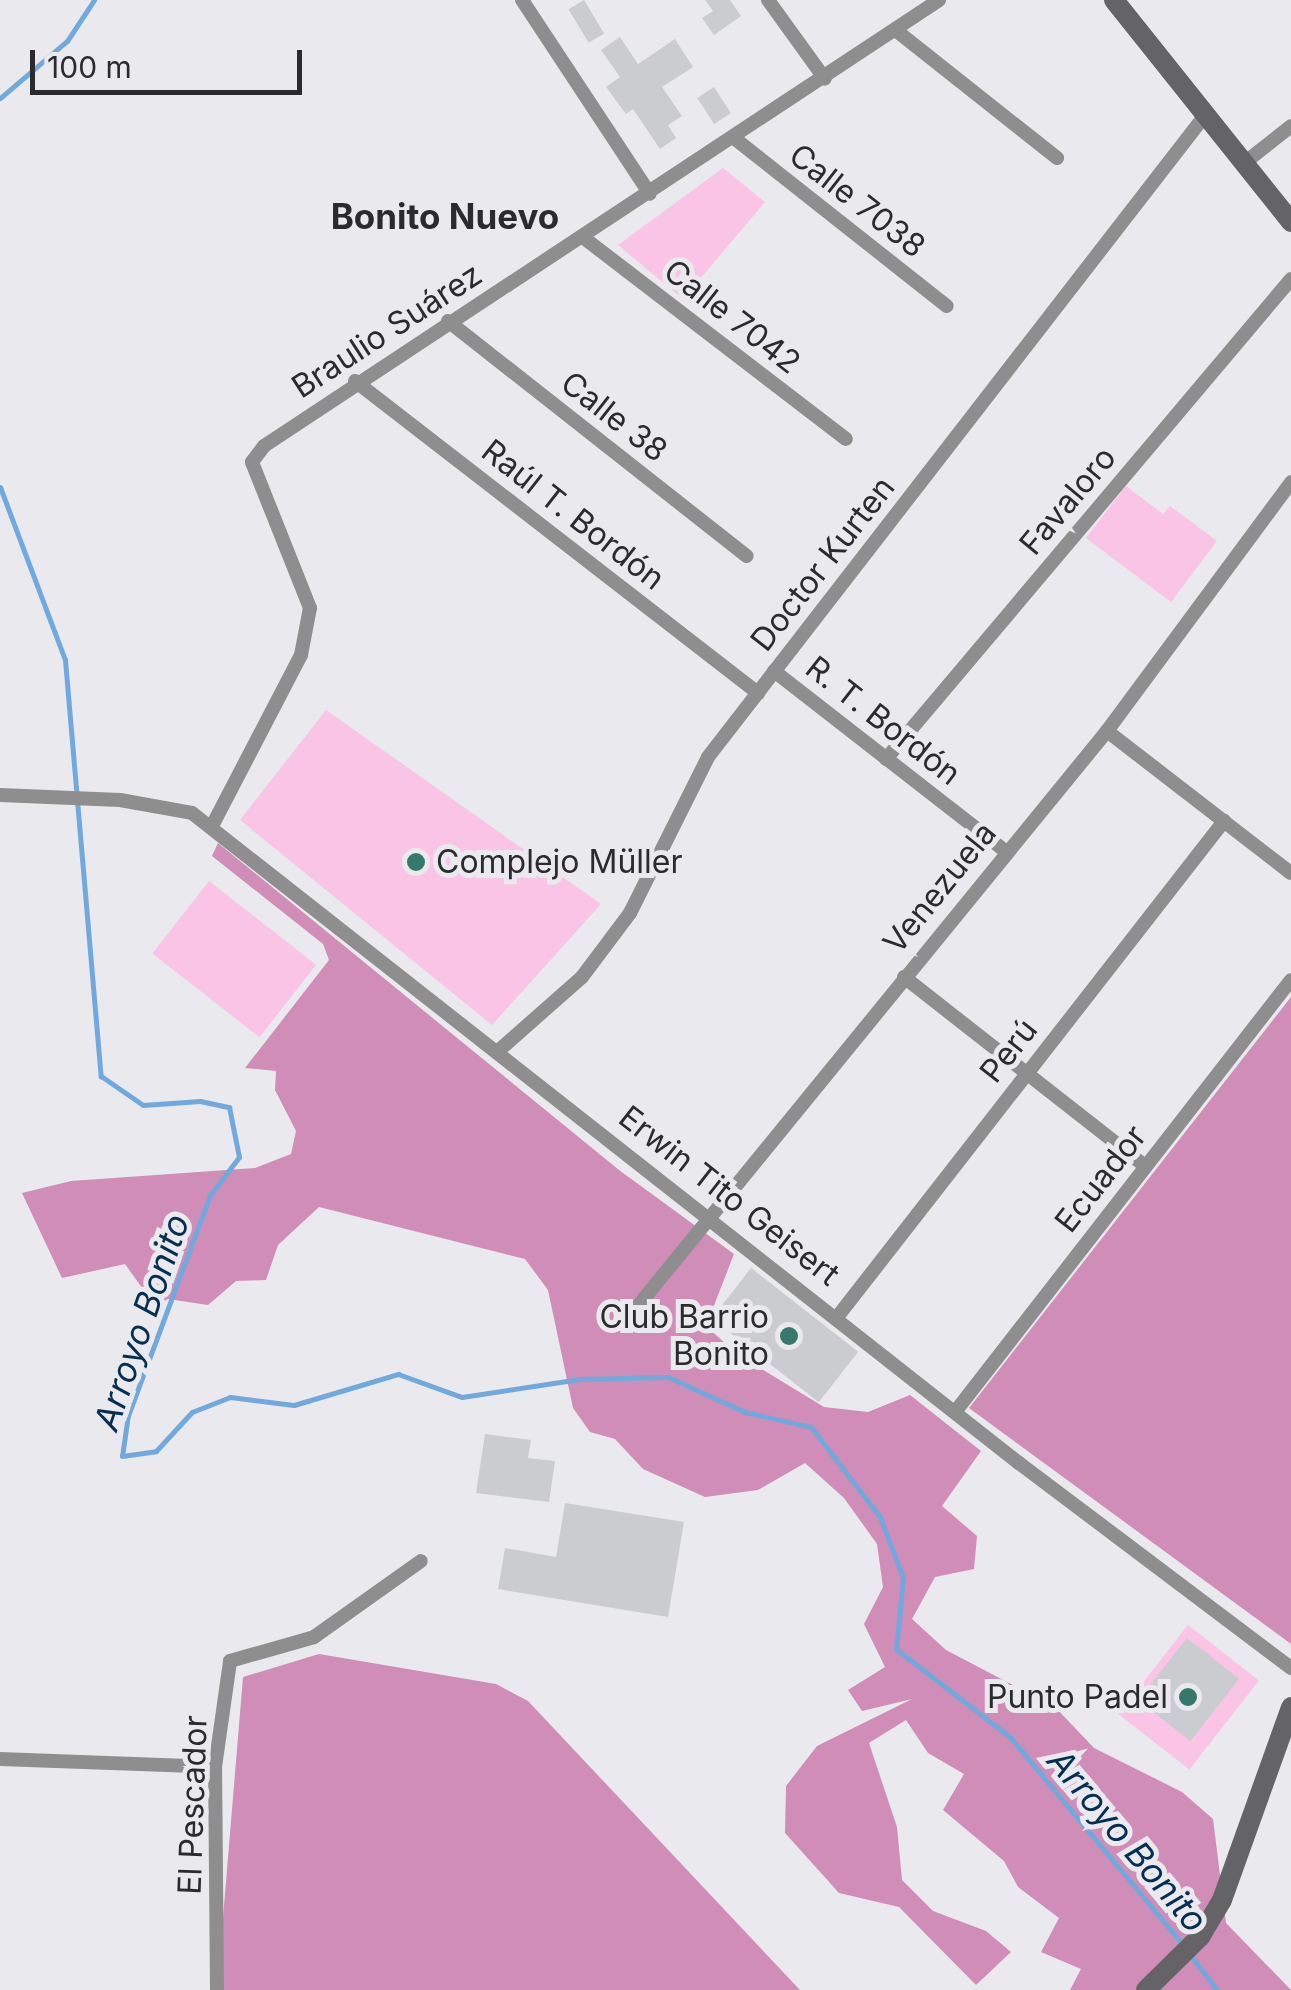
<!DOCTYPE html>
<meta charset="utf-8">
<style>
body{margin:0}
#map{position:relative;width:1291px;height:1990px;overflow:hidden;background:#eae9ee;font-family:Inter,sans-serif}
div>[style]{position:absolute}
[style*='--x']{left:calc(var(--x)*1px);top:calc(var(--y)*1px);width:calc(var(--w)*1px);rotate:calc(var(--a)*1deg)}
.green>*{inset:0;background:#f9c4e5;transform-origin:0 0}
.forest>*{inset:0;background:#cf8db7}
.stream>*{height:5px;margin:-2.5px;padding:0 2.5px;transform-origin:2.5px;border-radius:2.5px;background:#72a9dd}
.building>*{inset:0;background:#cbccd0;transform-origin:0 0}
.minor>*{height:14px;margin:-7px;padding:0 7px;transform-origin:7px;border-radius:7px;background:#8f8e8f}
.secondary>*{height:20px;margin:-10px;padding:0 10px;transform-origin:10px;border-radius:10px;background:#646365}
.dots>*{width:28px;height:28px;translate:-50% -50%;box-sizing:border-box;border:5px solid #eae9ee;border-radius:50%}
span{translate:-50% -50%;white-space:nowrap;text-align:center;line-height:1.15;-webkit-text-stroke:10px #eae9ee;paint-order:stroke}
.street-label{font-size:32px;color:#2b2a2c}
.poi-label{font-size:32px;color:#2b2a2c}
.left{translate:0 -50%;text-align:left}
.right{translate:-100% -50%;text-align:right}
.neighbourhood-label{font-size:35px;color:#2b2a2c;font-weight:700}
.water-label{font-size:35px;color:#052f51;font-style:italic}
.scale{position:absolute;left:30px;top:50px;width:272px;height:45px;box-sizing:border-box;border:5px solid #2b2a2c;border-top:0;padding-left:12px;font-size:30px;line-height:35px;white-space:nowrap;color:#2b2a2c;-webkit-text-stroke:8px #eae9ee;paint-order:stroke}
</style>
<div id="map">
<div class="green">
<i style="clip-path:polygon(723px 168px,765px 202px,683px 299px,618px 245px)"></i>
<i style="clip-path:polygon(1126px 486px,1163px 514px,1170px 506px,1217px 541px,1171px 602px,1086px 538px)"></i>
<i style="clip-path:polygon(326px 710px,601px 904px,492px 1025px,240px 820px)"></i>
<i style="left:209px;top:881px;width:136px;height:92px;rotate:38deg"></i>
<i style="left:1188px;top:1625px;width:90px;height:113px;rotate:38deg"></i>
</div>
<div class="forest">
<i style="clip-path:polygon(218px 843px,619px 1170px,734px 1254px,706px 1326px,737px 1354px,824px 1407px,868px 1412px,910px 1395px,981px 1451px,942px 1506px,977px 1536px,974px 1569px,935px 1577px,912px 1619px,946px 1650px,1055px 1707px,1094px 1748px,1182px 1792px,1213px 1819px,1226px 1923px,1291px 1990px,1070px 1990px,1081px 1969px,1041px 1952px,1059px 1918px,1018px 1887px,1004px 1861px,943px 1810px,964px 1774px,928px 1753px,906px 1720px,869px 1743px,897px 1827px,902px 1880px,933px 1911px,986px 1931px,1011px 1952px,976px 1985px,899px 1907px,839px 1893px,785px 1833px,786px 1786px,817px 1746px,912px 1699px,862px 1711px,848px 1690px,885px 1667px,864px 1624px,883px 1587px,877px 1544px,844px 1498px,805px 1463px,758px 1490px,705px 1497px,643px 1469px,615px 1439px,590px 1432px,573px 1408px,548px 1290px,525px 1259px,319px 1207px,278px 1245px,266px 1280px,236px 1281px,208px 1305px,168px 1299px,155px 1306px,125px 1264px,62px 1278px,22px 1193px,71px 1181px,255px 1168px,291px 1154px,296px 1131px,275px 1090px,276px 1071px,245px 1068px,329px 960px,323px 944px,212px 856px)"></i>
<i style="clip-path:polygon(1291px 997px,1291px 1644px,969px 1408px)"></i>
<i style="clip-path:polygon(319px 1654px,496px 1684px,528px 1701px,800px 1990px,217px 1990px,243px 1677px)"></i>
</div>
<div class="stream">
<i style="--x:0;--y:98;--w:88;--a:-40.4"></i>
<i style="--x:67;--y:41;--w:49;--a:-56.6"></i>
<i style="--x:0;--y:487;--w:185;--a:69.4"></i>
<i style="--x:65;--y:660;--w:418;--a:85.1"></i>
<i style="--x:101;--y:1076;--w:51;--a:34.6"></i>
<i style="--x:143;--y:1105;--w:57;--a:-4"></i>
<i style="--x:200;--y:1101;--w:30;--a:12"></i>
<i style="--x:229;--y:1107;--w:51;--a:78.7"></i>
<i style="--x:239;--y:1157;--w:48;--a:127.3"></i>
<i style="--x:210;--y:1195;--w:235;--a:110.4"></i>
<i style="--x:128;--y:1415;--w:41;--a:98.3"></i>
<i style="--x:122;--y:1456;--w:34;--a:-8"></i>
<i style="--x:156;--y:1451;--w:53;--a:-47.3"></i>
<i style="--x:192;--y:1412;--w:41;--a:-21.5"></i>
<i style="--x:230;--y:1397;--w:64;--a:7.1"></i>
<i style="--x:294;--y:1405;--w:109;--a:-16.6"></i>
<i style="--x:398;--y:1374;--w:68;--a:19.8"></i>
<i style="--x:462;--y:1397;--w:119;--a:-8.7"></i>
<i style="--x:580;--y:1379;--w:88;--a:-1.3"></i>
<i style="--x:668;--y:1377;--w:85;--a:24.4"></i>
<i style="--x:745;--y:1412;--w:68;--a:12.8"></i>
<i style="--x:811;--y:1427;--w:113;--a:52.5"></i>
<i style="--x:880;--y:1517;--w:65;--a:69.3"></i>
<i style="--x:903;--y:1578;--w:71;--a:95.6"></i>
<i style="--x:896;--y:1649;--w:144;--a:37.7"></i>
<i style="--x:1010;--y:1737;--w:273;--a:50.2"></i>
<i style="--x:1191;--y:1956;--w:43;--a:52.6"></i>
</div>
<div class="building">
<i style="left:584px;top:0;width:39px;height:18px;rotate:59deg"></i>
<i style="clip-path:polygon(705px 0,730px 0,741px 16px,714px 35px,702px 18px,713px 11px)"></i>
<i style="clip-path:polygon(620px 37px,638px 64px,675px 39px,693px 67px,662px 87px,682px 116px,668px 125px,676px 138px,660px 149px,633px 109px,626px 114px,606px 87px,620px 77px,601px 50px)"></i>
<i style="left:714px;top:87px;width:31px;height:20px;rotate:57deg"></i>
<i style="left:751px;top:1268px;width:136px;height:64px;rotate:38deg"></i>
<i style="clip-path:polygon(485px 1434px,531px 1440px,528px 1458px,555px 1461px,549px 1502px,476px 1493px)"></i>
<i style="clip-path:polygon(565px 1503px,684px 1522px,668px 1617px,498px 1589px,505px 1548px,556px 1557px)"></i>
<i style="left:1187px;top:1638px;width:66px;height:79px;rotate:38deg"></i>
</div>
<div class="minor">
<i style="--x:522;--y:0;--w:232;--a:56.6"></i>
<i style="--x:768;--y:0;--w:97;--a:54.2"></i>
<i style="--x:898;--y:32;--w:203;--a:38.4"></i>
<i style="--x:734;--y:138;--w:271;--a:38.3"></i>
<i style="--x:1248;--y:160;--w:55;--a:-38.3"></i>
<i style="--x:584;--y:238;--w:330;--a:37.5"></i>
<i style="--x:448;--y:321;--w:380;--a:38.2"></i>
<i style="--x:355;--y:381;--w:510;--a:37.75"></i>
<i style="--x:774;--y:671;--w:291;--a:37.9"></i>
<i style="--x:1107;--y:731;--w:232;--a:37.7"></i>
<i style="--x:886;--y:759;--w:628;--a:-49.84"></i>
<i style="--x:0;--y:795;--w:120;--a:2.4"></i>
<i style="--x:120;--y:800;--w:73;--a:10.2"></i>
<i style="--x:192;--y:813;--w:1052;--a:38.17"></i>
<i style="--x:1019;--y:1463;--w:341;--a:37"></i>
<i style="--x:212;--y:826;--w:193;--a:-62.5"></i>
<i style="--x:301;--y:655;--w:48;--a:-79.2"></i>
<i style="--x:310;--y:608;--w:157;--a:-111.7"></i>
<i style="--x:252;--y:462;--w:20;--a:-53"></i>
<i style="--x:264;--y:446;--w:809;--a:-33.45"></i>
<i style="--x:904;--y:977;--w:306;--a:38.1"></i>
<i style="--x:497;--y:1052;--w:113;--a:-41.4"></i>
<i style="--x:582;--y:977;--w:80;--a:-53.1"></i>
<i style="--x:630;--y:913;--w:174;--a:-63.4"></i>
<i style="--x:708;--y:757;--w:813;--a:-52.24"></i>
<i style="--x:838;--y:1316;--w:628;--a:-52.05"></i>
<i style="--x:624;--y:1323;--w:764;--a:-50.79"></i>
<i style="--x:1107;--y:731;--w:310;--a:-53.5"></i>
<i style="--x:955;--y:1412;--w:547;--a:-52.13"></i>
<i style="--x:0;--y:1759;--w:215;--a:2.1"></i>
<i style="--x:217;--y:1990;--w:223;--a:-90.5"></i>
<i style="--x:215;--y:1767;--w:107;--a:-81.9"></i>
<i style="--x:230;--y:1661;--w:87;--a:-15.9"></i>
<i style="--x:314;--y:1637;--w:131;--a:-35.4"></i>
</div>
<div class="secondary">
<i style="--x:1114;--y:0;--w:284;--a:51.4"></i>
<i style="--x:1146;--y:1990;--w:76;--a:-44.5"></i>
<i style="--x:1200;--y:1937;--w:43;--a:-59.3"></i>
<i style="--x:1222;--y:1900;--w:205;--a:-70.3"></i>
</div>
<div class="dots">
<i style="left:416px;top:862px;background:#36796c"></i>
<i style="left:789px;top:1336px;background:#36796c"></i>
<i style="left:1188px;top:1697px;background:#36796c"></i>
</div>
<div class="street-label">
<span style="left:857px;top:201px;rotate:38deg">Calle 7038</span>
<span style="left:732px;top:317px;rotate:38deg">Calle 7042</span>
<span style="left:387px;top:331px;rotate:-33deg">Braulio Suárez</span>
<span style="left:614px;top:417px;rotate:38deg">Calle 38</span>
<span style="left:1068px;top:501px;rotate:-50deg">Favaloro</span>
<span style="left:573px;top:515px;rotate:38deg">Raúl T. Bordón</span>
<span style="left:823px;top:564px;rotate:-52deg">Doctor Kurten</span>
<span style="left:883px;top:721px;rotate:38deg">R. T. Bordón</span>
<span style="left:940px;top:888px;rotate:-51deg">Venezuela</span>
<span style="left:1009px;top:1051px;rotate:-52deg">Perú</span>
<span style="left:1101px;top:1179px;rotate:-52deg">Ecuador</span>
<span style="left:729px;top:1196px;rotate:38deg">Erwin Tito Geisert</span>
<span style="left:193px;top:1805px;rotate:-88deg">El Pescador</span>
</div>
<div class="poi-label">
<span class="left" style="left:436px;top:862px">Complejo Müller</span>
<span class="right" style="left:769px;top:1336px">Club Barrio<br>Bonito</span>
<span class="right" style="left:1168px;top:1697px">Punto Padel</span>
</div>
<div class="neighbourhood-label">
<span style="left:445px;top:216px">Bonito Nuevo</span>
</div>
<div class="water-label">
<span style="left:141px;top:1322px;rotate:-71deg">Arroyo Bonito</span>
<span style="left:1128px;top:1840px;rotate:50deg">Arroyo Bonito</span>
</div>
<div class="scale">100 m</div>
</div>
